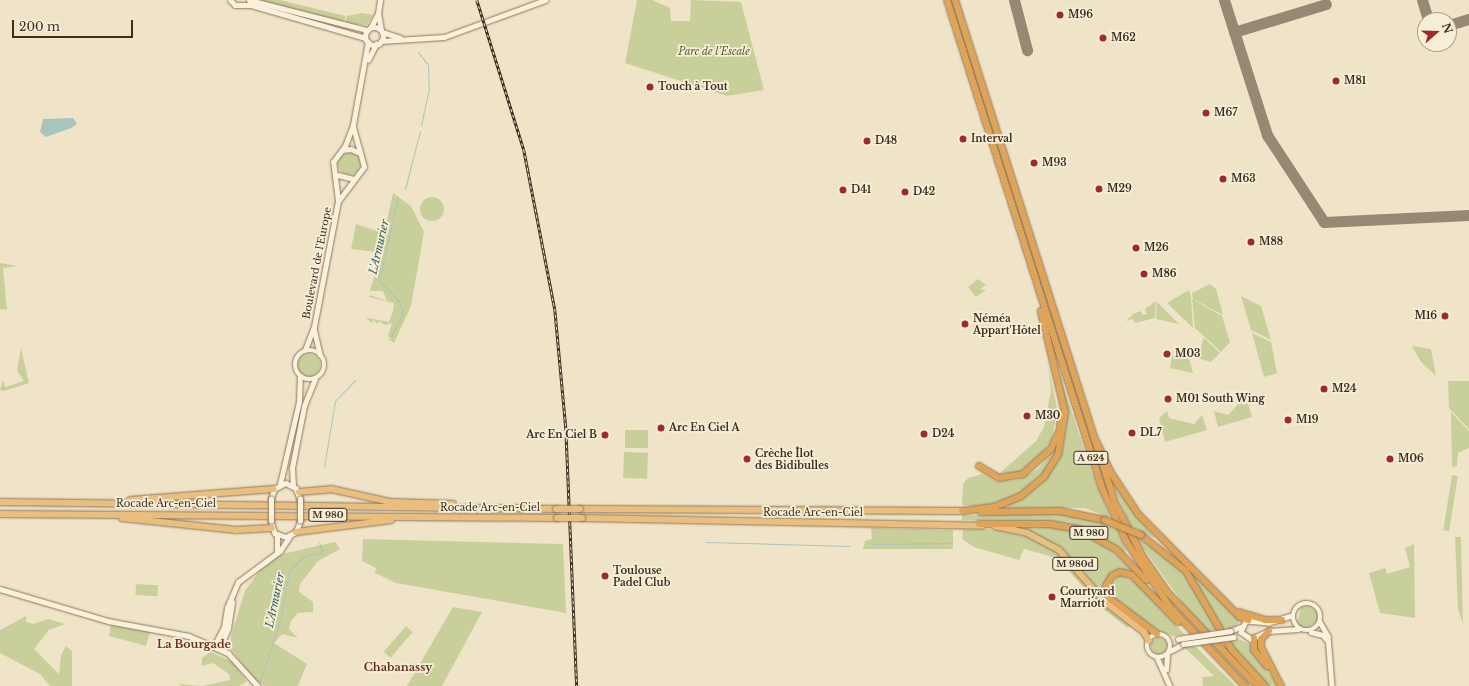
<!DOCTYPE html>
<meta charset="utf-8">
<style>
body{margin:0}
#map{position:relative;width:1469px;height:686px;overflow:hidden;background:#f0e4c8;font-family:"Libre Baskerville",serif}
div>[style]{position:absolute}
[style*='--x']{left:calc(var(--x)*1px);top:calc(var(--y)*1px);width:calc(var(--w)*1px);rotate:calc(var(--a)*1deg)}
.green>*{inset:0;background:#c9cf9b;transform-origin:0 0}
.round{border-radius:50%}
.water>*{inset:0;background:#a9c4bc}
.stream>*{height:1px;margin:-0.5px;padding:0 0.5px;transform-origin:0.5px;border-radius:0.5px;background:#a9c4bc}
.taxiway>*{height:11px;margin:-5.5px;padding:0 5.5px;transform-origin:5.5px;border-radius:5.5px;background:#968974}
.roads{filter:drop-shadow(0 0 1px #8d765c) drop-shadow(0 0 1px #8d765c)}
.tertiary>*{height:4.5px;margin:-2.25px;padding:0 2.25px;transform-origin:2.25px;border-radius:2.25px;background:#faf1dc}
.tertiary>.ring{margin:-2.25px;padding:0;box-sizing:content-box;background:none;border:4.5px solid #faf1dc;border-radius:50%}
.secondary>*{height:5px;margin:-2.5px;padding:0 2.5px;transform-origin:2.5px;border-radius:2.5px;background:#faf1dc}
.secondary>.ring{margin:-2.5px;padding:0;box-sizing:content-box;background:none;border:5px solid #faf1dc;border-radius:50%}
.trunk>*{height:6px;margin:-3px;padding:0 3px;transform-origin:3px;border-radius:3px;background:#eabe7c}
.motorway>*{height:6px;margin:-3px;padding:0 3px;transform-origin:3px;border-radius:3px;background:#e0a458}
.rail>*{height:2.5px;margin-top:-1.25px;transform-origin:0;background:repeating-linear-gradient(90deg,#f7eed8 0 3px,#3d2e20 0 6px);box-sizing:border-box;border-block:1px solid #3d2e20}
.bridges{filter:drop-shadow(0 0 1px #8d765c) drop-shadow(0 0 1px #8d765c)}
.tertiary-bridge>*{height:4.5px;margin:-2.25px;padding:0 2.25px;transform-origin:2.25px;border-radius:2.25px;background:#faf1dc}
.trunk-bridge>*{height:6px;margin:-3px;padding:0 3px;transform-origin:3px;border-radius:3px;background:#eabe7c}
.motorway-bridge>*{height:6px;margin:-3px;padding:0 3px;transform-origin:3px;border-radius:3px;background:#e0a458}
.dots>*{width:11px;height:11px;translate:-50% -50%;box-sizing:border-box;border:2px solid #f7eed8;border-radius:50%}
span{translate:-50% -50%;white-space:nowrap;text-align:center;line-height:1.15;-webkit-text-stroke:3.5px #f7eed8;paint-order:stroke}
.shield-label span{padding:1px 3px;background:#f7eed8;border:1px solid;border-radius:3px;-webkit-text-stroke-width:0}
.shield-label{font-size:9px;color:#3d2e20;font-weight:700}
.poi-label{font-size:10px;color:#3d2e20;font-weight:700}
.left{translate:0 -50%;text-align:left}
.right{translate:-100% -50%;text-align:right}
.park-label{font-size:10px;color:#4d5a26;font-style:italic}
.street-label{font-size:10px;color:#3d2e20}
.water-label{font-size:11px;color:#2f5d5a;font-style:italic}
.neighbourhood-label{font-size:11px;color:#6b2e1e;font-weight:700}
.north{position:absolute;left:1417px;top:12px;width:40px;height:40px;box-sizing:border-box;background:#f7eed8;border:1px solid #ada18e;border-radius:50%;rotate:70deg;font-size:11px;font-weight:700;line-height:16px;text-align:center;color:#3d2e20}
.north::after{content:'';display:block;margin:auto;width:14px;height:18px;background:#9e2a2b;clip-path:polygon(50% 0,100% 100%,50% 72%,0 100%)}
.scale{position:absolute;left:12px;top:20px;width:121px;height:18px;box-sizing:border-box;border:2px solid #3d2e20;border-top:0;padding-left:5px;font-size:12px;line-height:14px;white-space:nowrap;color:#3d2e20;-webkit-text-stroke:3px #f7eed8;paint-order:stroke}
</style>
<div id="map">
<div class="green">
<i style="clip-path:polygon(252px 0,280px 0,346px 16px,343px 25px)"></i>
<i style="clip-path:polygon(637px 0,652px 0,670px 8px,671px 21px,690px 21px,691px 0,741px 2px,764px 90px,727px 96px,625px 63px)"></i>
<i style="clip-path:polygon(362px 13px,373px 15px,367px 25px,345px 24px,347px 16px)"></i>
<i class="round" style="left:338px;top:153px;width:22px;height:22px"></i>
<i style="clip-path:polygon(393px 193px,411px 206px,424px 232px,411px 306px,394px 343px,387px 338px,392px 339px,388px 336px,392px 323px,385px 325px,379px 321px,378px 324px,373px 320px,372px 323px,367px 319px,366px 322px,367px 318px,389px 322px,393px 311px,394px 303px,369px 297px,370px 295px,387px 301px,383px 291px,370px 291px,380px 255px,377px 252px,351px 249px,356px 224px,380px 232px,382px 229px,385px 233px,386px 226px,383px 224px,386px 224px)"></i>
<i class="round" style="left:420px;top:197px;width:24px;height:24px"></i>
<i style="clip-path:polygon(0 263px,18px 266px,3px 268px,7px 310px,0 309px)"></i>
<i style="clip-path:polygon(978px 279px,986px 285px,980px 289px,986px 290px,976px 297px,968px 287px)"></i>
<i style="clip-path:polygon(1210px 284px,1216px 289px,1223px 315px,1193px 299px,1192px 293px)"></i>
<i style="clip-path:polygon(1189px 290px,1191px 297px,1193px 328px,1167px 303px)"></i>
<i style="clip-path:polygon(1241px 296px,1261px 306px,1271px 340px,1251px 330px)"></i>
<i style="clip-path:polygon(1192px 299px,1222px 316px,1230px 342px,1221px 352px,1195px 328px)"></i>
<i style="clip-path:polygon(1156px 301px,1155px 318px,1135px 323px,1133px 319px,1126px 321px,1133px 314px,1141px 311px,1143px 315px,1147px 314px,1145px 309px)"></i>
<i style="clip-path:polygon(1157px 302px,1179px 324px,1156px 319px)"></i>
<i style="clip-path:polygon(1252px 333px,1271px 342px,1277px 373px,1264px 377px)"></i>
<i style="clip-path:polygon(1204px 338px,1220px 353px,1211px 362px,1197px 358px)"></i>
<i style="clip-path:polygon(1412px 346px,1431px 349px,1436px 376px,1421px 362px)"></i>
<i style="clip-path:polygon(21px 348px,29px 383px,4px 391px,0 390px,3px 380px,5px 387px,24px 381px,17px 371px)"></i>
<i style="clip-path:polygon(1185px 353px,1188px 354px,1193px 373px,1170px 368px,1172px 355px,1186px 359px)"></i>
<i class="round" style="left:298px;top:354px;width:22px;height:22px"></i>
<i style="clip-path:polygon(1056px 364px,1090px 467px,1110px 518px,1085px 508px,1004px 508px,1039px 485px,1063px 448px,1067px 419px)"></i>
<i style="clip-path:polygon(1048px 366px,1057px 408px,1052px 439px,1038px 458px,1018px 473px,1000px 473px,1036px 441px,1044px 427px,1051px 390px)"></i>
<i style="clip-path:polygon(1448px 381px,1469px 381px,1469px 429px,1449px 408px)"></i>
<i style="clip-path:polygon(1246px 396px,1252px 417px,1218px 427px,1214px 411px,1228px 415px)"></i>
<i style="clip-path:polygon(1167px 411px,1169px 418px,1194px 424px,1202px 415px,1207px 430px,1165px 442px,1159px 418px)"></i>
<i style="clip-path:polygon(1451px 412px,1469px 431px,1469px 448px,1458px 453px,1457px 466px,1452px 467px)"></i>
<i style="left:625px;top:430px;width:23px;height:18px"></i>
<i style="clip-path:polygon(1054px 449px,1057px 450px,1046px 470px,1016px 496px,983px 506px,962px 505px,963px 484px,968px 478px,982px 474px,997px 482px,1019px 480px,1038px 469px)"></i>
<i style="left:624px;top:452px;width:24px;height:26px;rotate:2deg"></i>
<i style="clip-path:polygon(1108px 473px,1129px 505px,1156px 539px,1130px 525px)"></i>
<i style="left:1452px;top:475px;width:6px;height:56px;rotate:9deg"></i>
<i style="clip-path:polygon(1015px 514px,1063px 514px,1100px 521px,1115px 529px,1126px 550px,1123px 553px,1095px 533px,1067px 523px,962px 520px,962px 515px)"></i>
<i style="clip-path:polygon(1033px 526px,1033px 529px,1043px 526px,1081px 533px,1106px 545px,1144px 582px,1130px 571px,1113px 572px,1103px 588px,1108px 601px,1064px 550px,1023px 529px)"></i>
<i style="clip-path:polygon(871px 528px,953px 530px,953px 549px,863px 549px,865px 541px,872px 539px)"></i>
<i style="clip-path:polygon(990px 529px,1035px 538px,1061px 554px,1105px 606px,1130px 625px,1128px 628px,1103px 609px,1057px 558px,1024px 549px,1019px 560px,974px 547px,962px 539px,963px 530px)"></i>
<i style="clip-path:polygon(1135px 536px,1183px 570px,1218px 630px,1207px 631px,1187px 609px)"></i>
<i style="clip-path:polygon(1455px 537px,1461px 537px,1463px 624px,1458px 609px)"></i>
<i style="clip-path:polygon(363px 539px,563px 544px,566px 613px,396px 583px,375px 573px,376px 568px,362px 561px)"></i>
<i style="clip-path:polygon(335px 542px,340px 549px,318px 561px,300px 584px,299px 592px,313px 602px,313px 612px,298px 613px,291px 621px,289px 629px,298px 638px,282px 634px,274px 643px,307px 664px,298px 686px,265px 686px,253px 679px,231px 649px,231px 636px,245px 591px,260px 570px,282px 554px)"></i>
<i style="clip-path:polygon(1414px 544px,1415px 618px,1380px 613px,1369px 573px,1385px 568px,1387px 574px,1410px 567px,1405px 548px)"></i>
<i style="clip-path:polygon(1187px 567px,1240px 620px,1235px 627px,1223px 629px)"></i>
<i style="clip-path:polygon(1120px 575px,1134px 581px,1185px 635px,1174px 636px,1155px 630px,1115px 599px,1109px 587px)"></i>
<i style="left:136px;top:584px;width:22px;height:11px;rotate:3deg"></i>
<i style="clip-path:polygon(1309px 606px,1318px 613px,1318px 621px,1306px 629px,1297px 624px,1301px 607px)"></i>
<i style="clip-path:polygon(453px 607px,482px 612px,442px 686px,407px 686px)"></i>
<i style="clip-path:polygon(26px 616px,26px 622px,33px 624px,48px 619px,65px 624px,49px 630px,34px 649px,59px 674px,61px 655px,66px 646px,72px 651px,72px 686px,50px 686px,40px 674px,0 653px,0 630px)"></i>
<i style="clip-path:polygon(111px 624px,150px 632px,146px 646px,109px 636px)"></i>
<i style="left:406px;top:626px;width:9px;height:34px;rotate:41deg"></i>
<i style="clip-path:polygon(1235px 638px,1251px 644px,1253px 653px,1279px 686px,1268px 686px,1247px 665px,1228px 639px)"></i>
<i class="round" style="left:1151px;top:638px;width:16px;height:16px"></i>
<i style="clip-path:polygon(1193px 644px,1216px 667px,1236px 686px,1203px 686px,1202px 677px,1214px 676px,1183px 646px)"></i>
<i style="clip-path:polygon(210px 652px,233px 662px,246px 680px,245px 683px,239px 686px,182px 686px,178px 684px,202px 686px,230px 680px,229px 674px,213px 663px,202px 666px,202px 658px)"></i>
</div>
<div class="water">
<i style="clip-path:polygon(73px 118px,77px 124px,71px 128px,46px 137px,40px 132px,43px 119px)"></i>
</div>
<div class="stream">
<i style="--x:418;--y:52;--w:16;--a:52"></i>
<i style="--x:428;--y:65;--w:23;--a:88"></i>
<i style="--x:429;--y:88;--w:38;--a:102"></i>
<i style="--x:405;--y:189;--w:60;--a:-75.5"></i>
<i style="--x:391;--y:337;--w:28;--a:-64"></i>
<i style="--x:403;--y:312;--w:12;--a:-110"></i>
<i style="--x:399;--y:301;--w:28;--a:-135"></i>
<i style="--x:379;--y:281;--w:86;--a:-77.3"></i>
<i style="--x:324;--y:467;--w:67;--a:-80.5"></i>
<i style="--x:335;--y:401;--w:29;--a:-46"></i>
<i style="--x:706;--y:542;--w:144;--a:1.6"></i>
<i style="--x:874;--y:544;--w:75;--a:-0.8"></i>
<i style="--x:260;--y:681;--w:67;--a:-71.8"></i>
<i style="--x:281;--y:617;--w:48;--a:-80.3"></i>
<i style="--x:289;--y:570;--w:21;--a:-41"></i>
<i style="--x:305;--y:556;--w:17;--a:-10"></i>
<i style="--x:322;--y:553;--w:11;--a:-105"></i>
</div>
<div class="taxiway">
<i style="--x:1014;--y:0;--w:52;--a:75.4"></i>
<i style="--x:1224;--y:0;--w:142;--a:72.3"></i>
<i style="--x:1267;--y:135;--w:104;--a:56.8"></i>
<i style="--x:1324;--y:222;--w:145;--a:-2.8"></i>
<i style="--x:1422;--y:0;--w:21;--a:73"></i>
<i style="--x:1449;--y:25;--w:21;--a:-17"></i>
<i style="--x:1234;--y:32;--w:96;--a:-16.9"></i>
</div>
<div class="roads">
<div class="tertiary">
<i style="--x:368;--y:60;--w:18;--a:-63"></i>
<i style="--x:342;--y:150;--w:9;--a:-6"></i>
<i style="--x:351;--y:149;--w:10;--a:24"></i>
<i style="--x:338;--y:175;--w:16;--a:14"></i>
<i style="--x:339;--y:200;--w:41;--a:-52.9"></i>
<i style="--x:364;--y:167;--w:41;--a:-105.4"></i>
<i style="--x:314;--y:328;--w:27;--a:77"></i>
<i class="ring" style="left:295px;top:350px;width:25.5px;height:25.5px"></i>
<i style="--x:305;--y:350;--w:25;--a:-69"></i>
<i style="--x:314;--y:327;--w:128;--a:-79.2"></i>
<i style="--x:338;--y:201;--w:39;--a:-97"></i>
<i style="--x:333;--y:162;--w:20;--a:-53"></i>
<i style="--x:345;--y:146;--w:22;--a:-69"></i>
<i style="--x:353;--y:125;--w:84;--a:-79.8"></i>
<i style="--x:280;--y:484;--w:84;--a:-77"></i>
<i style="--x:299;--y:402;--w:25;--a:-88"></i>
<i style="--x:293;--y:486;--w:18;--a:-93"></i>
<i style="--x:292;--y:468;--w:63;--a:-79"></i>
<i style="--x:304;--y:406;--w:29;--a:-68"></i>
<i style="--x:271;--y:499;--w:10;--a:-73"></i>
<i style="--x:274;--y:489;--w:13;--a:-27"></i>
<i style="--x:286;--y:483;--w:11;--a:27"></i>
<i style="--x:296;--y:488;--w:12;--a:70"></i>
<i style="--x:271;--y:521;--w:13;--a:72"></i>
<i style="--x:275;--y:533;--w:12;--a:20"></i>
<i style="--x:286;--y:537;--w:11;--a:-27"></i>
<i style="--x:296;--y:532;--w:12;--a:-70"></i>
<i style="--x:277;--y:552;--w:17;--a:-90"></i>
<i style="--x:0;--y:589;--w:113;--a:16.5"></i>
<i style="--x:108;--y:621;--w:82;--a:10.5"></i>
<i style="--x:189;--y:636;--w:43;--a:23.6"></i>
<i style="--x:228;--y:653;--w:45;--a:47.7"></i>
<i class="ring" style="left:1293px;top:603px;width:23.5px;height:23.5px"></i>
<i style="--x:1292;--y:616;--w:24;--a:163"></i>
<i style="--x:1269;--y:623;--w:23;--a:-175"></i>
<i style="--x:1246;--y:621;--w:12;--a:114"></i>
<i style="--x:1241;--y:632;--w:12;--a:35"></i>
<i style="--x:1251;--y:639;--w:20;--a:-24"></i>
<i style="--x:1269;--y:631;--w:29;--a:-4"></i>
<i style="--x:1320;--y:622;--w:16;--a:60"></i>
<i style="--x:1328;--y:636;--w:50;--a:85.4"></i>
<i style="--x:1230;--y:631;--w:12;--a:-20"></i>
<i style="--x:1311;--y:632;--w:12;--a:14"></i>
<i style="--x:1323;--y:635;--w:8;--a:50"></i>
<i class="ring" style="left:1147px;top:634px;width:19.5px;height:19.5px"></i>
<i style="--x:214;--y:646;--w:21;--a:-62"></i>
<i style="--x:224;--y:627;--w:19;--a:-81"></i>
<i style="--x:227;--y:608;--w:28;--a:-67"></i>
<i style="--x:238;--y:582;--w:52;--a:-36.4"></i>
<i style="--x:280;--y:551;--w:17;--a:-57"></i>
<i style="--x:220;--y:648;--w:22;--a:-68"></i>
<i style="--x:228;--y:628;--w:26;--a:-81"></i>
<i style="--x:1170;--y:651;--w:15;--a:-28"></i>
<i style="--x:1157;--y:657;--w:32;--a:66"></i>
<i style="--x:1166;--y:670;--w:15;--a:-86"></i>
</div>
<div class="secondary">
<i style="--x:230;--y:0;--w:7;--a:45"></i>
<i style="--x:235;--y:5;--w:16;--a:0"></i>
<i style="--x:251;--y:5;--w:119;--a:16.1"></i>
<i style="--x:249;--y:0;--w:122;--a:14.3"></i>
<i style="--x:378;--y:13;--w:17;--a:80"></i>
<i style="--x:371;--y:27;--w:16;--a:-63"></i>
<i style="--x:378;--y:13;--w:13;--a:-81"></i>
<i class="ring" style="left:365px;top:27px;width:13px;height:13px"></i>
<i style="--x:382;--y:32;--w:19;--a:18"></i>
<i style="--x:381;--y:41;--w:63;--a:-3.6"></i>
<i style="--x:444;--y:37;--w:108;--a:-20.1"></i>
</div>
<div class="trunk">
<i style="--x:299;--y:492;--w:32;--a:-5"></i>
<i style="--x:331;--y:489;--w:60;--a:12.4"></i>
<i style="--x:390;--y:502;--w:63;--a:1.8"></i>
<i style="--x:130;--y:500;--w:144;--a:-4.4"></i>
<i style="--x:0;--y:502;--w:556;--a:0.72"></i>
<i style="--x:580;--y:509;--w:382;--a:0.3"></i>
<i style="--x:0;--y:514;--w:557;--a:0.41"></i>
<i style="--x:122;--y:518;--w:115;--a:6"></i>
<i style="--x:236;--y:530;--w:36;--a:-3"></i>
<i style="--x:582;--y:518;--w:400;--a:1.1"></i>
<i style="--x:995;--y:526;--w:33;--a:12"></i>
<i style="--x:1027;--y:533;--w:36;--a:28"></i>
<i style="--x:1059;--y:550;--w:69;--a:48.5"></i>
<i style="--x:1105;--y:602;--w:49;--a:37.6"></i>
<i style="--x:1144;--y:632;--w:10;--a:61"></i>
<i style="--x:296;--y:532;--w:96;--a:-7.2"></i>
</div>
<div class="motorway">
<i style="--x:947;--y:0;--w:512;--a:72.38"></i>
<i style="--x:1102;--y:488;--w:58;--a:65.6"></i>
<i style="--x:1126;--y:541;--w:79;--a:56.3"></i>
<i style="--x:955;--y:0;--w:528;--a:72.35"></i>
<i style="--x:1115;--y:503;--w:61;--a:62.6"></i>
<i style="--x:1143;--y:557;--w:44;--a:55.2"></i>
<i style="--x:1168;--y:593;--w:129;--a:46.3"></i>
<i style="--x:1096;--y:441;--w:35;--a:65"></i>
<i style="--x:1111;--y:473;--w:49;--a:56.6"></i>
<i style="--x:1138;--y:514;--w:145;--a:45.3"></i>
<i style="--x:1240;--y:617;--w:9;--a:21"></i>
<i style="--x:979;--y:466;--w:23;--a:31"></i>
<i style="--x:999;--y:478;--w:24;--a:-9"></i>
<i style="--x:1023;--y:474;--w:38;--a:-42"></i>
<i style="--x:1051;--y:449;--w:21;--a:-65"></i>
<i style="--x:1060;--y:430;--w:16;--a:-86"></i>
<i style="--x:962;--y:511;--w:32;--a:-7"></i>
<i style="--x:994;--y:507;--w:29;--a:-22"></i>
<i style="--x:1021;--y:496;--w:30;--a:-40"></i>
<i style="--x:1044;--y:477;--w:26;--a:-58"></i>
<i style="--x:1058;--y:455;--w:44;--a:-80.8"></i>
<i style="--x:1065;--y:412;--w:104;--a:-103.4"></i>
<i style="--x:981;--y:512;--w:79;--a:-0.7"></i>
<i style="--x:1060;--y:511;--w:45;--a:11.6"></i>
<i style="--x:979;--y:524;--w:70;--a:0"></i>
<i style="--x:1049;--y:524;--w:34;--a:10"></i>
<i style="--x:1082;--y:530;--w:40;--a:29.7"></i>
<i style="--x:1117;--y:550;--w:42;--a:46"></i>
<i style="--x:1141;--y:535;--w:58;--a:38.7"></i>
<i style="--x:1186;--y:571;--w:91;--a:59.8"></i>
<i style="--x:1232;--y:650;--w:49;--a:47.5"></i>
<i style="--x:1168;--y:605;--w:112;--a:46.5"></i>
<i style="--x:1239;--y:612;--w:27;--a:17"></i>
<i style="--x:1265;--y:620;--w:17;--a:0"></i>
<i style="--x:1269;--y:631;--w:11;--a:135"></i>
<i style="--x:1261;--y:639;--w:8;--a:90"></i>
<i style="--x:1261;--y:647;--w:44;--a:62.9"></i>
<i style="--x:1157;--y:634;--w:60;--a:-143.1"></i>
<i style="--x:1109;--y:598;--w:12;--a:-104"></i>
<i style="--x:1106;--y:586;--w:12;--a:-59"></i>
<i style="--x:1112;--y:576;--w:9;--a:-27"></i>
<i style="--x:1120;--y:572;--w:12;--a:14"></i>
<i style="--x:1132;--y:575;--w:66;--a:45.6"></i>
<i style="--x:1254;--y:638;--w:12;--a:90"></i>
<i style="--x:1254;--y:650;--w:21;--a:51"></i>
</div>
</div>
<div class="rail">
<i style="--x:477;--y:0;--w:157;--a:72.6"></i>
<i style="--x:524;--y:150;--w:162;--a:79"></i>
<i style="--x:555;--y:309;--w:119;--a:84.7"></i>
<i style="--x:566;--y:427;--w:259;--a:87.6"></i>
</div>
<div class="bridges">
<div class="tertiary-bridge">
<i style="--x:271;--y:521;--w:22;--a:-90"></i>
<i style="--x:300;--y:521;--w:22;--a:-90"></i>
<i style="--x:1178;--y:639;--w:53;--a:-8.7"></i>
<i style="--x:1183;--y:644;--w:51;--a:-7.8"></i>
</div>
<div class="trunk-bridge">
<i style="--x:556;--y:509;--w:24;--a:0"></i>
<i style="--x:557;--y:518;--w:25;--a:0"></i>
</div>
<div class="motorway-bridge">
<i style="--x:1104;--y:520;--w:40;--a:22"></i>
</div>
</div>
<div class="dots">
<i style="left:1060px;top:15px;background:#9e2a2b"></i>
<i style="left:1103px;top:38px;background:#9e2a2b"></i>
<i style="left:1336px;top:81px;background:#9e2a2b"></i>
<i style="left:650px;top:87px;background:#9e2a2b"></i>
<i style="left:1206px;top:113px;background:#9e2a2b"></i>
<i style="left:963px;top:139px;background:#9e2a2b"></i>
<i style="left:867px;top:141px;background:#9e2a2b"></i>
<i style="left:1034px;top:163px;background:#9e2a2b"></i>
<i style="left:1223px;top:179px;background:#9e2a2b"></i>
<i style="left:1099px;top:189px;background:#9e2a2b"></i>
<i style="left:843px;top:190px;background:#9e2a2b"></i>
<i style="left:905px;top:192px;background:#9e2a2b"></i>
<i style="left:1251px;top:242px;background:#9e2a2b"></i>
<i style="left:1136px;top:248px;background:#9e2a2b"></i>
<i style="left:1144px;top:274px;background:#9e2a2b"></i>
<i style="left:1445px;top:316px;background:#9e2a2b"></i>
<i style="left:965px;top:324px;background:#9e2a2b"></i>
<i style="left:1167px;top:354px;background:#9e2a2b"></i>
<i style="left:1324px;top:389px;background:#9e2a2b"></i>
<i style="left:1168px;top:399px;background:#9e2a2b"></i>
<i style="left:1027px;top:416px;background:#9e2a2b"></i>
<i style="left:1288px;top:420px;background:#9e2a2b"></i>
<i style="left:661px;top:428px;background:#9e2a2b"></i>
<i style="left:1132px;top:433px;background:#9e2a2b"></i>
<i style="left:924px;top:434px;background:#9e2a2b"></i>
<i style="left:605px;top:435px;background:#9e2a2b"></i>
<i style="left:747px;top:459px;background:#9e2a2b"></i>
<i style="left:1390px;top:459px;background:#9e2a2b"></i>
<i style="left:605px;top:576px;background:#9e2a2b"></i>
<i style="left:1052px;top:597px;background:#9e2a2b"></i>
</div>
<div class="shield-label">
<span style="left:1091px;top:458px">A 624</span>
<span style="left:328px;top:515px">M 980</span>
<span style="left:1089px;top:533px">M 980</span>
<span style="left:1075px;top:564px">M 980d</span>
</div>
<div class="poi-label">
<span class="left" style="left:1068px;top:15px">M96</span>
<span class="left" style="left:1111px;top:38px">M62</span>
<span class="left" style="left:1344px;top:81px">M81</span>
<span class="left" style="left:658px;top:87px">Touch à Tout</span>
<span class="left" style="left:1214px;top:113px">M67</span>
<span class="left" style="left:971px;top:139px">Interval</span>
<span class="left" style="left:875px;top:141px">D48</span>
<span class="left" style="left:1042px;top:163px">M93</span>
<span class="left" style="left:1231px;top:179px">M63</span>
<span class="left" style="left:1107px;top:189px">M29</span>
<span class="left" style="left:851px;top:190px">D41</span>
<span class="left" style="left:913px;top:192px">D42</span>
<span class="left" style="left:1259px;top:242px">M88</span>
<span class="left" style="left:1144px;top:248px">M26</span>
<span class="left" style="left:1152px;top:274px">M86</span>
<span class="right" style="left:1437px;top:316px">M16</span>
<span class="left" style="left:973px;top:324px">Néméa<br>Appart'Hôtel</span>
<span class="left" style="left:1175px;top:354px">M03</span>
<span class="left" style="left:1332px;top:389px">M24</span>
<span class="left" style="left:1176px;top:399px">M01 South Wing</span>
<span class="left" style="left:1035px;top:416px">M30</span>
<span class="left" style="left:1296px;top:420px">M19</span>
<span class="left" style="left:669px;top:428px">Arc En Ciel A</span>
<span class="left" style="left:1140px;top:433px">DL7</span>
<span class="left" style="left:932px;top:434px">D24</span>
<span class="right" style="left:597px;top:435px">Arc En Ciel B</span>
<span class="left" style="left:755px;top:459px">Crèche Îlot<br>des Bidibulles</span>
<span class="left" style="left:1398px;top:459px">M06</span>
<span class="left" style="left:613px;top:576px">Toulouse<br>Padel Club</span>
<span class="left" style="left:1060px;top:597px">Courtyard<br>Marriott</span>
</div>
<div class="park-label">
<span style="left:714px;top:52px">Parc de l’Escale</span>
</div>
<div class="street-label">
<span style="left:317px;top:263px;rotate:-79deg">Boulevard de l'Europe</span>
<span style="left:166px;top:504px">Rocade Arc-en-Ciel</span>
<span style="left:490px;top:508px">Rocade Arc-en-Ciel</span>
<span style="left:813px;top:513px">Rocade Arc-en-Ciel</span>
</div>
<div class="water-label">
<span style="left:379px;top:247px;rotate:-77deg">L'Armurier</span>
<span style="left:275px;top:600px;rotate:-78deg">L'Armurier</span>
</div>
<div class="neighbourhood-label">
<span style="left:194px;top:644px">La Bourgade</span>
<span style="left:398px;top:667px">Chabanassy</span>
</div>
<div class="north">N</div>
<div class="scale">200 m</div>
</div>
